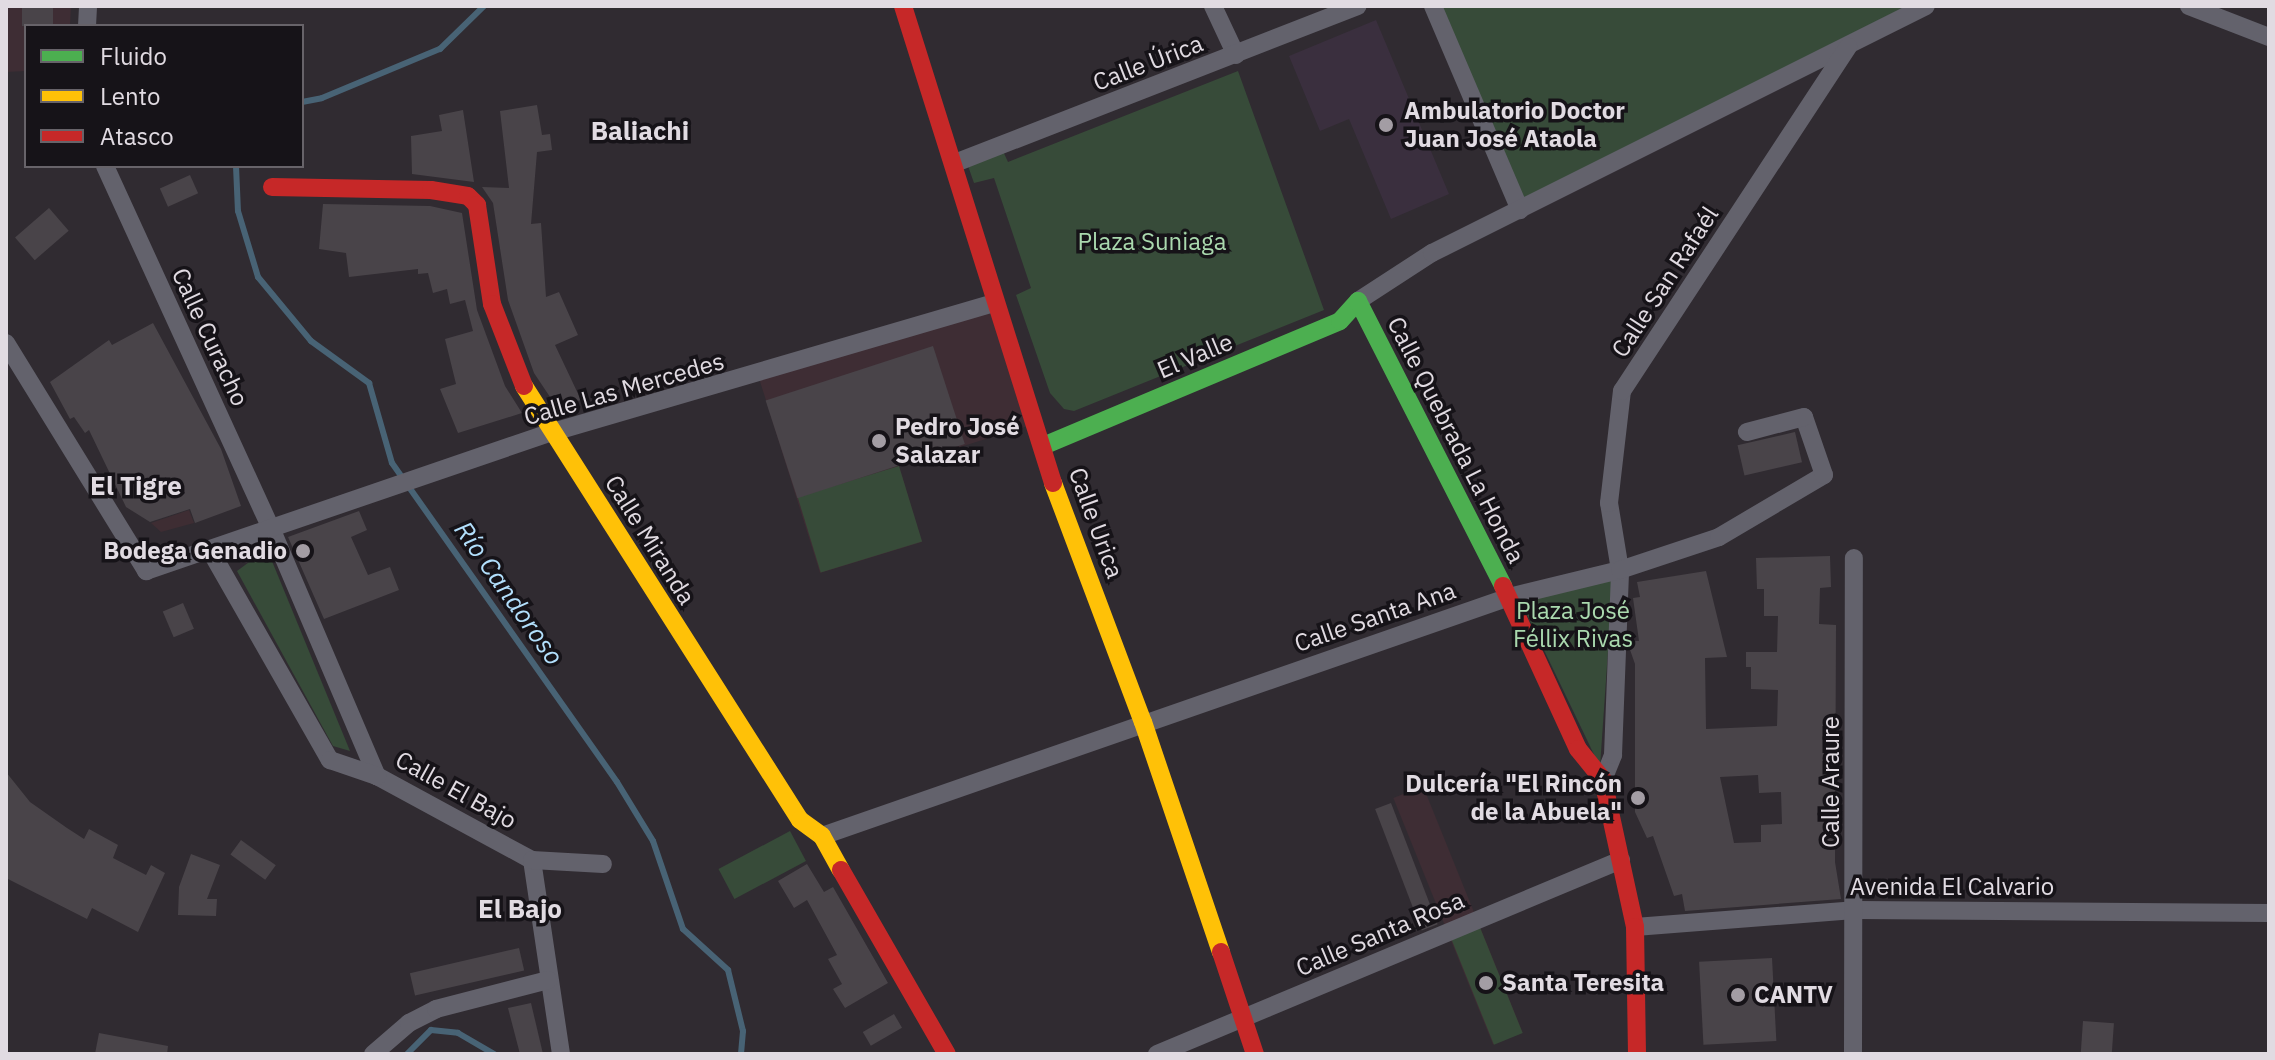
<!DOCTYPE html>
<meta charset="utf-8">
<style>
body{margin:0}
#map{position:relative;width:2275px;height:1060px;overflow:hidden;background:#302b31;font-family:"IBM Plex Sans",sans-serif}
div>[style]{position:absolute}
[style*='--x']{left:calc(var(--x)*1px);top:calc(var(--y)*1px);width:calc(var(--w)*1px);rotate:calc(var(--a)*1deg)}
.built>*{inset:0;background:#3a2f3e}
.industrial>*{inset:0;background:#3e2d33}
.education>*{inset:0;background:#3e2d34;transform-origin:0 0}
.green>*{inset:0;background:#374b39;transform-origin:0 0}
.stream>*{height:6px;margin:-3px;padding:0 3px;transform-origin:3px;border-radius:3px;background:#486375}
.building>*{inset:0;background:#494449;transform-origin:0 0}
.street>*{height:18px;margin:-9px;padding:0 9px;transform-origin:9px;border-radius:9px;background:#63626c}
.fast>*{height:18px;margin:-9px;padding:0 9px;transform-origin:9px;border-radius:9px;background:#4caf50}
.slow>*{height:18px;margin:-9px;padding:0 9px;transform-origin:9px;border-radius:9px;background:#ffc107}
.jam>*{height:18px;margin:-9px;padding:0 9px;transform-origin:9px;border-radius:9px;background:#c62828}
.dots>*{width:22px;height:22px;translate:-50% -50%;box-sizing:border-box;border:4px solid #161318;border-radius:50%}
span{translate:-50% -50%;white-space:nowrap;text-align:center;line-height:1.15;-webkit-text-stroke:7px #161318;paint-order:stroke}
.street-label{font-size:24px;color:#e1dbe2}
.poi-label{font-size:24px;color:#e1dbe2;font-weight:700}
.left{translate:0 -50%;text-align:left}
.right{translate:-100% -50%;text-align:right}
.park-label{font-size:24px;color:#aad9ae}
.neighbourhood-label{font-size:26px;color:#e1dbe2;font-weight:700}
.water-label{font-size:26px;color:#b2dffc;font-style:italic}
.frame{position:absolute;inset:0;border:8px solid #e1dbe2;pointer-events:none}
.legend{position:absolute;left:24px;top:24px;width:280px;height:144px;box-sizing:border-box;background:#161318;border:2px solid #676369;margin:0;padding:10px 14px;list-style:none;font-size:24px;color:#e1dbe2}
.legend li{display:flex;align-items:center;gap:16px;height:40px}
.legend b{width:40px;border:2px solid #676369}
</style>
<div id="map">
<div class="built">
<i style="clip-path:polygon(1376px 20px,1449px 194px,1391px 219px,1349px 119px,1320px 131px,1289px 56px)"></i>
</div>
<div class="industrial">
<i style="clip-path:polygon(189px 510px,194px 523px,161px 532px,151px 523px)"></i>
</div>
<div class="education">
<i style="clip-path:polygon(6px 6px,71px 6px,70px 26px,26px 26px,26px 71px,6px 72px)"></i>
<i style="clip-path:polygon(993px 303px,1031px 425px,899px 466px,922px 542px,820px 573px,758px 375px)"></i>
<i style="left:1423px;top:786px;width:266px;height:32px;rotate:68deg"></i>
</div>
<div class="green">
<i style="clip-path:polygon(1432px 6px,1925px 6px,1520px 210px)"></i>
<i style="clip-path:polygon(1238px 71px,1324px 310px,1074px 411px,1064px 409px,1050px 393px,1016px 295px,1031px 288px,994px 178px,974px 183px,967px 163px,1002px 149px,1008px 162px)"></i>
<i style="left:899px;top:466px;width:79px;height:106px;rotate:73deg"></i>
<i style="clip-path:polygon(267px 549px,350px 751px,333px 746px,237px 571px)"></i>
<i style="clip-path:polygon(1613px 578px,1600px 767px,1520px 600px)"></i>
<i style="left:790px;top:831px;width:34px;height:81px;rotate:62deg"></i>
<i style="left:1477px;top:920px;width:122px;height:31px;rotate:68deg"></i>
</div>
<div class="stream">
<i style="--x:302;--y:102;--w:20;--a:-11"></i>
<i style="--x:322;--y:98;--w:128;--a:-22.6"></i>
<i style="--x:440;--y:49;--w:62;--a:-44.3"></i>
<i style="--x:236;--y:166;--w:45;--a:87.5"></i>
<i style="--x:238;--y:211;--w:69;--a:73.1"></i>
<i style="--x:258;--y:277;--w:83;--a:50.4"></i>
<i style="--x:311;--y:341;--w:72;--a:35.9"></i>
<i style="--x:369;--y:383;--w:83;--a:74"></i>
<i style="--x:392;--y:463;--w:390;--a:54.8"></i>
<i style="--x:617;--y:782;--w:69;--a:58.6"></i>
<i style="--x:653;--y:841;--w:93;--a:71.2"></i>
<i style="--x:683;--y:929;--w:61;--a:42.3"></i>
<i style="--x:728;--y:970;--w:63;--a:76.2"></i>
<i style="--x:743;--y:1031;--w:23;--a:95"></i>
<i style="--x:407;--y:1054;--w:34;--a:-45"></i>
<i style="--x:431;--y:1030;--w:27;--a:6"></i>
<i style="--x:458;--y:1033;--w:42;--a:30.3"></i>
</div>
<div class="building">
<i style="left:22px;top:6px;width:31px;height:20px"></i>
<i style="clip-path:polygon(537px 105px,542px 135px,550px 134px,552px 150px,537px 152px,531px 224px,541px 223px,546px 297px,559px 292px,578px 335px,555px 345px,581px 400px,556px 406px,534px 373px,508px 300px,493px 203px,482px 187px,509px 188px,500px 111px)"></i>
<i style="clip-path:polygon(463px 110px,474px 182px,412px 174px,411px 136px,442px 131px,439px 115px)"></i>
<i style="left:190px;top:175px;width:20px;height:33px;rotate:66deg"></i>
<i style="clip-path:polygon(323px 204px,430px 206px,462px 213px,477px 310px,505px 386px,522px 413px,458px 433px,440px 389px,456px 384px,445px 339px,473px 331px,465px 300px,450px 304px,447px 289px,433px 293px,428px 273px,418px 274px,418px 269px,349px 277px,346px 253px,319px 249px)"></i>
<i style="left:49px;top:208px;width:30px;height:45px;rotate:49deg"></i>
<i style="clip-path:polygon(153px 323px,221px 449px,241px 506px,195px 523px,190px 509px,150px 522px,126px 507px,89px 430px,85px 433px,74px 417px,70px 419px,50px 382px,109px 340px,112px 345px)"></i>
<i style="left:933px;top:346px;width:103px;height:176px;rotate:72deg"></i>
<i style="left:1795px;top:432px;width:31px;height:59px;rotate:77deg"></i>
<i style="clip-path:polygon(359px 511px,367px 530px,351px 537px,368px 575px,390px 567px,399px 590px,324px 619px,288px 537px)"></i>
<i style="clip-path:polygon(evenodd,1830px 556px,1831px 587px,1820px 588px,1819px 624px,1836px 625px,1835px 862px,1841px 899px,1685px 911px,1682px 894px,1674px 896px,1653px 836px,1647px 838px,1635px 812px,1635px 664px,1629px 647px,1629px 641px,1639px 641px,1633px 598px,1640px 597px,1637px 582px,1706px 571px,1727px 657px,1705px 658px,1706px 729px,1777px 726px,1778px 690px,1751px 689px,1751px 667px,1746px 667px,1746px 652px,1777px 652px,1778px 616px,1764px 616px,1764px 589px,1757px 589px,1756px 558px,1830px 556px,1758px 775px,1759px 793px,1781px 792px,1782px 824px,1761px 825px,1761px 842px,1734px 843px,1720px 777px,1758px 775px)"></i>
<i style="left:183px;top:603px;width:28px;height:22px;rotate:67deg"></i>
<i style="clip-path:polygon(6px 772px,30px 802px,67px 828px,84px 839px,89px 829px,118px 845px,113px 858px,146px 875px,151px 865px,165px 873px,138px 932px,92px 908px,87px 919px,6px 878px)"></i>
<i style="left:1391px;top:803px;width:130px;height:17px;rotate:69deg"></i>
<i style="left:241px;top:840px;width:43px;height:18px;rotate:36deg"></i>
<i style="clip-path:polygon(191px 854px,220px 865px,207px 899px,217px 899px,216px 916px,178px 915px,179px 887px)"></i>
<i style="clip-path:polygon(807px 864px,824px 892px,833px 887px,888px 983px,845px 1008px,833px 989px,842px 984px,828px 959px,837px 955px,807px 900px,794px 908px,778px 881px)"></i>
<i style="left:519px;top:948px;width:23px;height:112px;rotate:77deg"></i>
<i style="left:1772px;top:958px;width:83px;height:73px;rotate:87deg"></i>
<i style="clip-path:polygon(531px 1003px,543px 1054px,520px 1054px,508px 1008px)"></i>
<i style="left:894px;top:1014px;width:16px;height:36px;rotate:60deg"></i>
<i style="left:2083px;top:1021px;width:31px;height:33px;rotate:4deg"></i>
<i style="clip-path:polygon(99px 1033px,168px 1046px,167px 1054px,95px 1054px)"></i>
</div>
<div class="street">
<i style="--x:1213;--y:6;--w:54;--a:64.9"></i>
<i style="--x:1433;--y:6;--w:222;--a:66.9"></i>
<i style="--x:2189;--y:6;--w:86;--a:21.2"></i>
<i style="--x:87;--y:26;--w:20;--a:-87"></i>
<i style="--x:955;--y:163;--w:432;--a:-21.3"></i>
<i style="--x:105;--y:166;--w:398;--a:65.4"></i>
<i style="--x:271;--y:528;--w:270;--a:66.9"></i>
<i style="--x:377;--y:776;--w:176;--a:28.5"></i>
<i style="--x:532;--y:860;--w:196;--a:81.5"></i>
<i style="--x:1358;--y:301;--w:88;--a:-33"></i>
<i style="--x:1432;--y:253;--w:552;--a:-26.57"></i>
<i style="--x:6;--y:343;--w:268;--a:58.4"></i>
<i style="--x:146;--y:571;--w:430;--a:-18.9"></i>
<i style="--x:553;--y:432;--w:459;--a:-16.3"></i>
<i style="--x:210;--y:550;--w:242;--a:60.3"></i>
<i style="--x:330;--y:760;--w:50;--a:18.8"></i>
<i style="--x:1603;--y:780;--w:27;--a:-68"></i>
<i style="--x:1613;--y:755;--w:185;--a:-87.8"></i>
<i style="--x:1620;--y:570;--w:68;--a:-99.3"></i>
<i style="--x:1609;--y:503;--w:113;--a:-83.4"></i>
<i style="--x:1622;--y:391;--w:412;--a:-56.7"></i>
<i style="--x:822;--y:836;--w:727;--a:-19.18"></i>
<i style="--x:1509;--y:597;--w:114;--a:-13.7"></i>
<i style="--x:1620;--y:570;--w:104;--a:-18.4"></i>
<i style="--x:1719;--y:537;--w:122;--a:-30.6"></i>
<i style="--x:1824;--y:475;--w:61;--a:-109"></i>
<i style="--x:1804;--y:417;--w:59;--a:165.3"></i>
<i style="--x:532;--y:860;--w:71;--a:3.2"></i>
<i style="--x:1635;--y:927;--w:223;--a:-4.4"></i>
<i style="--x:1857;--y:910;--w:412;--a:0.4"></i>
<i style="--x:373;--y:1054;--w:48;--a:-40.7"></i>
<i style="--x:409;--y:1023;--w:30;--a:-27"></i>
<i style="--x:436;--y:1009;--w:116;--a:-14.5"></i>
<i style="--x:1157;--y:1054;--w:503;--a:-22.69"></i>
<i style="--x:1853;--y:1054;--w:496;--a:-89.9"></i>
</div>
<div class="fast">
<i style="--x:1043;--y:446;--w:322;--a:-22.8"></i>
<i style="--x:1340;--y:321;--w:27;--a:-48"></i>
<i style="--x:1358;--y:301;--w:320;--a:63"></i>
</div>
<div class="slow">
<i style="--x:524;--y:386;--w:514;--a:57.55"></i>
<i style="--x:800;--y:820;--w:27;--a:36"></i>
<i style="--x:822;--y:836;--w:39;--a:61"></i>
<i style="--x:1053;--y:483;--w:255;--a:69.4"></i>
<i style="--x:1143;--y:722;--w:243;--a:71.3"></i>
</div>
<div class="jam">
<i style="--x:903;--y:6;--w:500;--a:72.54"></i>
<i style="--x:272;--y:187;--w:159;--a:1.1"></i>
<i style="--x:431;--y:190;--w:37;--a:9"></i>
<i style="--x:468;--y:196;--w:13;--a:45"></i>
<i style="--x:477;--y:205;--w:100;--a:81.4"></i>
<i style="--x:492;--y:304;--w:88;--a:68.7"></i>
<i style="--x:1503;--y:586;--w:179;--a:65.3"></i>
<i style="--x:1578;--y:749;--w:40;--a:51"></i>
<i style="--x:1603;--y:780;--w:150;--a:77.7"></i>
<i style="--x:1635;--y:927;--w:127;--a:89.1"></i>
<i style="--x:841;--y:870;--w:212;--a:60.1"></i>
<i style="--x:1221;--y:952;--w:108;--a:71.6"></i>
</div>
<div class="dots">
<i style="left:1386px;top:125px;background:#a39da4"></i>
<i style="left:879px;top:441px;background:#a39da4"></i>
<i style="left:303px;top:551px;background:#a39da4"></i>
<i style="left:1638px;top:798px;background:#a39da4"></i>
<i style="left:1486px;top:983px;background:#a39da4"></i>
<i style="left:1738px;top:995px;background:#a39da4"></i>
</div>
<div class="street-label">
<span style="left:1148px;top:63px;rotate:-21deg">Calle Úrica</span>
<span style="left:1665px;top:282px;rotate:-57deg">Calle San Rafaél</span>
<span style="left:210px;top:337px;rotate:65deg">Calle Curacho</span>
<span style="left:1195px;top:356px;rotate:-23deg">El Valle</span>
<span style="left:624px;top:389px;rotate:-16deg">Calle Las Mercedes</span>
<span style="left:1456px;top:440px;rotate:63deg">Calle Quebrada La Honda</span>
<span style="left:1096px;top:523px;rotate:70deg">Calle Urica</span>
<span style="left:650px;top:540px;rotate:58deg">Calle Miranda</span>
<span style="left:1375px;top:617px;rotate:-19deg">Calle Santa Ana</span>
<span style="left:1831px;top:782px;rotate:-90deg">Calle Araure</span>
<span style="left:456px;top:790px;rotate:29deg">Calle El Bajo</span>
<span style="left:1952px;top:887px">Avenida El Calvario</span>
<span style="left:1380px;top:934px;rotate:-23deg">Calle Santa Rosa</span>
</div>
<div class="poi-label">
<span class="left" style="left:1404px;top:125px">Ambulatorio Doctor<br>Juan José Ataola</span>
<span class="left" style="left:895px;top:441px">Pedro José<br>Salazar</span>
<span class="right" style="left:287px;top:551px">Bodega Genadio</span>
<span class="right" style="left:1622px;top:798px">Dulcería "El Rincón<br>de la Abuela"</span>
<span class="left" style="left:1502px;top:983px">Santa Teresita</span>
<span class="left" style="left:1754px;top:995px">CANTV</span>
</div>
<div class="park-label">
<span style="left:1152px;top:242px">Plaza Suniaga</span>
<span style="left:1573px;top:625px">Plaza José<br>Féllix Rivas</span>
</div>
<div class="neighbourhood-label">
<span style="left:640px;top:131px">Baliachi</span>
<span style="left:136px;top:486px">El Tigre</span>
<span style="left:520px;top:909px">El Bajo</span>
</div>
<div class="water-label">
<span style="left:509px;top:593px;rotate:55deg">Río Candoroso</span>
</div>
<div class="frame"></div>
<ul class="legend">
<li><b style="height:10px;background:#4caf50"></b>Fluido</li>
<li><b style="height:10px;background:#ffc107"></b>Lento</li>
<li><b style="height:10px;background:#c62828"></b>Atasco</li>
</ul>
</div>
